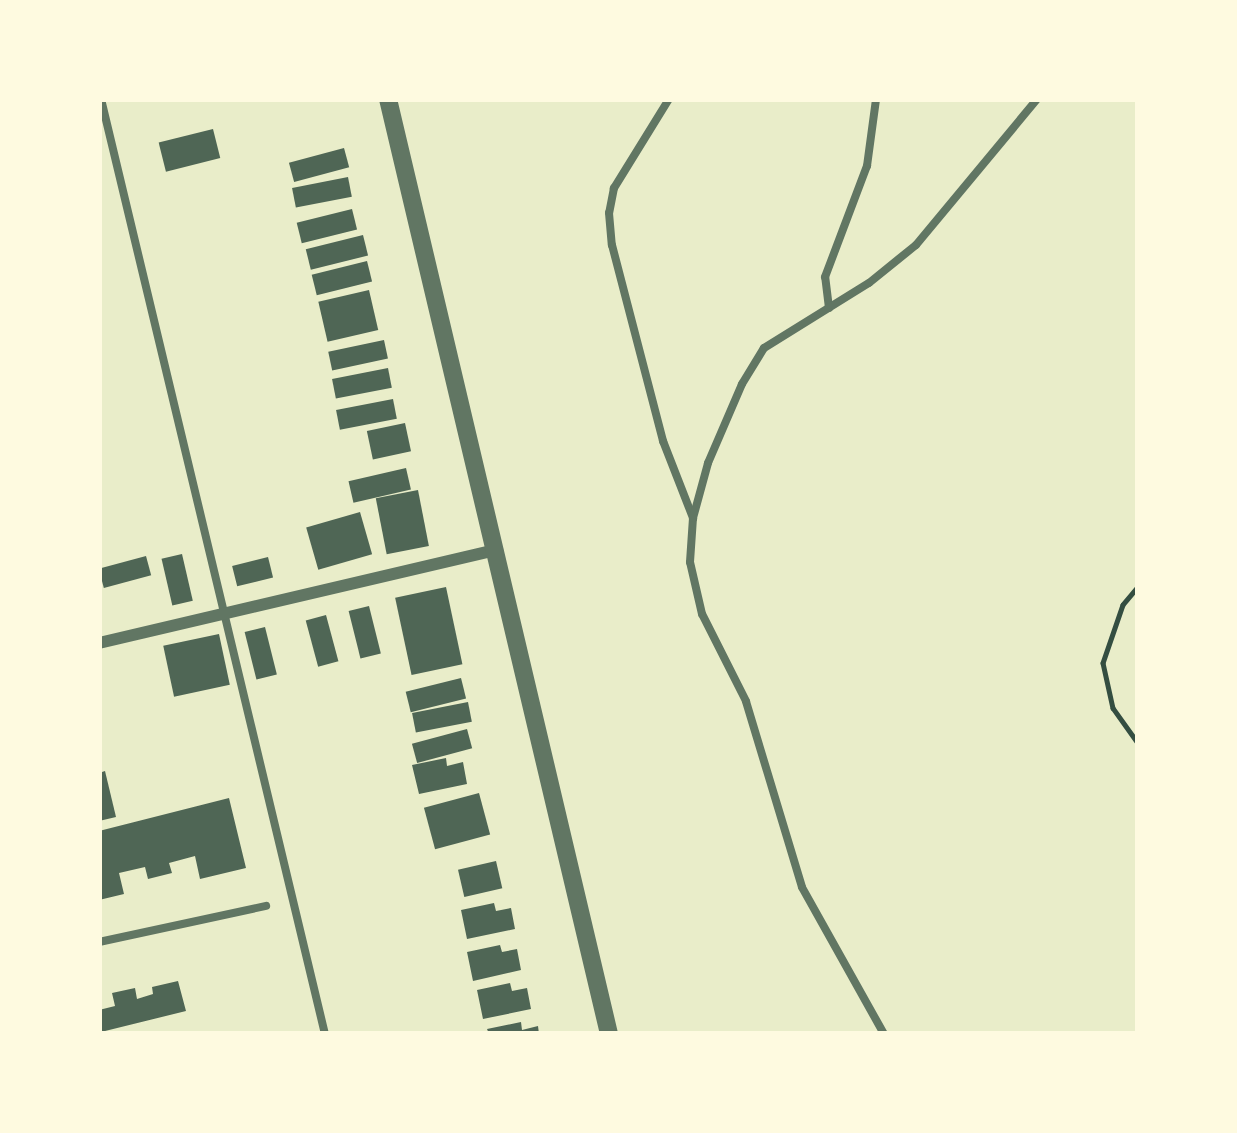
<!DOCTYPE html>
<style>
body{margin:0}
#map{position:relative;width:1237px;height:1133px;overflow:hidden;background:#e9edc9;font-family:"Space Grotesk",sans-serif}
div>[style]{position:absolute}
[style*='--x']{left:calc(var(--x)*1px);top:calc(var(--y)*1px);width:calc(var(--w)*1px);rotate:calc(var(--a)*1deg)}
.building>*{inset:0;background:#4f6655;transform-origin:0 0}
.path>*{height:4.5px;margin:-2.25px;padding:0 2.25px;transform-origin:2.25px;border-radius:2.25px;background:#344e41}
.service>*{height:8px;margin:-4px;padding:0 4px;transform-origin:4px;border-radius:4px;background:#617663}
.minor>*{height:12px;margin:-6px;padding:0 6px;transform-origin:6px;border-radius:6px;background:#617663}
.tertiary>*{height:18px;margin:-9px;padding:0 9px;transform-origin:9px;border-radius:9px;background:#617663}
span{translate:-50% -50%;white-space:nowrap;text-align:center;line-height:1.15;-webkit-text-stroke:9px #fefae0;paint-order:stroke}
.frame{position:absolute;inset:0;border:102px solid #fefae0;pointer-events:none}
</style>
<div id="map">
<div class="building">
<i style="left:213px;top:129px;width:30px;height:56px;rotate:76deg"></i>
<i style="left:344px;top:148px;width:20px;height:57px;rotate:75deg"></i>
<i style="left:348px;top:177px;width:20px;height:57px;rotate:79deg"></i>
<i style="left:352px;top:209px;width:21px;height:57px;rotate:76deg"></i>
<i style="left:363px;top:235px;width:21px;height:59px;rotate:76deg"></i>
<i style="left:367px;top:261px;width:21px;height:57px;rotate:76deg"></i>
<i style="left:369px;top:290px;width:41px;height:52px;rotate:77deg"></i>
<i style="left:384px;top:340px;width:19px;height:57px;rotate:78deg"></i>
<i style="left:388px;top:368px;width:20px;height:57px;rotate:79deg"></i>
<i style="left:393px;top:399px;width:20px;height:58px;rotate:79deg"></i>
<i style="left:405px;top:423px;width:29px;height:39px;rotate:78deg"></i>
<i style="left:406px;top:468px;width:22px;height:59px;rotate:77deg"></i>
<i style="left:418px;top:490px;width:57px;height:43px;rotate:79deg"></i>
<i style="left:360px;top:512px;width:44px;height:56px;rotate:74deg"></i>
<i style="left:182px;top:554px;width:48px;height:21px;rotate:77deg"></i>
<i style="left:146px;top:556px;width:20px;height:49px;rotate:75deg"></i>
<i style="left:268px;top:557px;width:21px;height:37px;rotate:76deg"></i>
<i style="left:446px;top:587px;width:79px;height:52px;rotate:78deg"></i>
<i style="left:369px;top:606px;width:49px;height:21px;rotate:76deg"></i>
<i style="left:326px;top:615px;width:48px;height:21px;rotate:75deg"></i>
<i style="left:265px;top:627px;width:49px;height:21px;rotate:76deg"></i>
<i style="left:219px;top:634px;width:52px;height:57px;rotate:78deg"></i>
<i style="left:461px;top:678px;width:21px;height:57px;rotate:76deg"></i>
<i style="left:468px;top:702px;width:20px;height:57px;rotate:79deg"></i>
<i style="left:467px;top:729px;width:20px;height:57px;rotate:75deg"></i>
<i style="clip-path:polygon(446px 758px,447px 766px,463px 762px,467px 784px,419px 794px,412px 765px)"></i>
<i style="clip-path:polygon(105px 771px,116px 817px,99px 821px,99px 773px)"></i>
<i style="left:479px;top:793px;width:43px;height:57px;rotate:75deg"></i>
<i style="clip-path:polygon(229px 798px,246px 868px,200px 879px,195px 856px,169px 863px,172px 873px,148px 879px,145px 867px,119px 873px,124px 894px,99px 900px,99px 831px)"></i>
<i style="left:496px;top:861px;width:28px;height:39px;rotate:77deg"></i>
<i style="clip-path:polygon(494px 903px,496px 911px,511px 908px,515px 929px,467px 939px,461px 910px)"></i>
<i style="clip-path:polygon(500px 945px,502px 952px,517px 949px,521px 970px,473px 981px,467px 952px)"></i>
<i style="clip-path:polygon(178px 981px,186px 1011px,101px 1032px,99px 1010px,115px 1006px,112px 993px,135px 988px,137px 999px,153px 994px,152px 987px)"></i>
<i style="clip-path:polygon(510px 983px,512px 991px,527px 988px,531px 1009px,483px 1019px,477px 990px)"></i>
<i style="clip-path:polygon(521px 1022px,522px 1030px,538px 1026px,539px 1034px,489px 1034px,487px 1029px)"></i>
</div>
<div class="path">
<i style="--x:1138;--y:587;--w:23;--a:130"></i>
<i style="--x:1123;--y:605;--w:61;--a:109"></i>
<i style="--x:1103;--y:663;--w:46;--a:77.5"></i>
<i style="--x:1113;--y:708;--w:43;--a:54.5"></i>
</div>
<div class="service">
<i style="--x:101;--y:99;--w:961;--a:76.53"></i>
<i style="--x:669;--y:99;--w:105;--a:121.7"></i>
<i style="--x:614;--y:188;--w:25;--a:101"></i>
<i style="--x:609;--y:213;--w:32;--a:85"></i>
<i style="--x:612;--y:245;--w:203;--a:75.4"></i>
<i style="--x:663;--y:441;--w:83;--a:68.7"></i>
<i style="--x:829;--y:308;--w:31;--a:-97"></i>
<i style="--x:825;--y:277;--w:119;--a:-69.3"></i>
<i style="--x:867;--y:166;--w:68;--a:-82.3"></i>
<i style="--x:99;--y:942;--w:171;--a:-12.2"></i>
<i style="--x:884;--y:1034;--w:168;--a:-119.2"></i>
<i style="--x:802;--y:887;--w:194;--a:-106.8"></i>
<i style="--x:746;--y:701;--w:97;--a:-116.8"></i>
<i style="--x:702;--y:614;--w:53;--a:-103"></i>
<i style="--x:690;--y:562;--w:44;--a:-86.1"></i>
<i style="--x:693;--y:518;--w:57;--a:-74.7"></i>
<i style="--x:708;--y:463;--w:86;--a:-66.7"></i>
<i style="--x:742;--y:384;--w:42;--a:-58.6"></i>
<i style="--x:764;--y:348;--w:123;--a:-31.8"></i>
<i style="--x:869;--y:283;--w:60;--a:-39"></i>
<i style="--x:916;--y:245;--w:190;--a:-50.3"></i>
</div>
<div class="minor">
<i style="--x:99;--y:643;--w:409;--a:-13.2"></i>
</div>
<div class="tertiary">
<i style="--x:388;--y:99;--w:961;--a:76.7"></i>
</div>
<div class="frame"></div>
</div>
